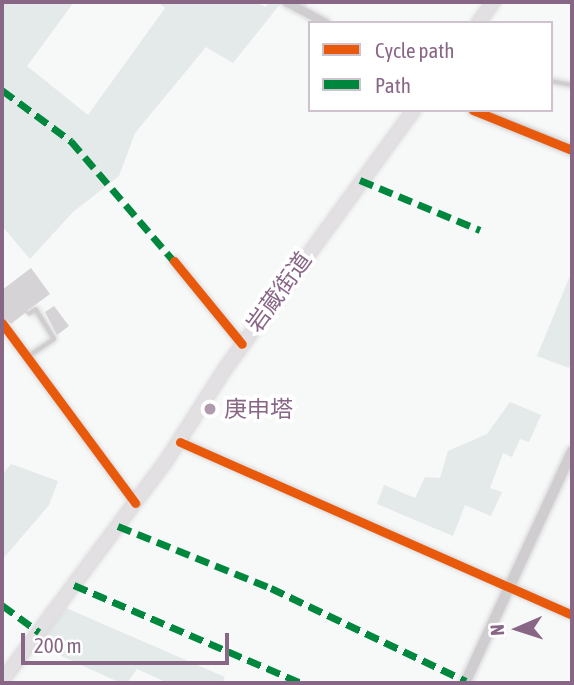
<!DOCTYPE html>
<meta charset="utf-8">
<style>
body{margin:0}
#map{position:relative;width:574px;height:685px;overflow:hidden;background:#f7f8f8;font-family:"Asap Condensed","Noto Sans JP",sans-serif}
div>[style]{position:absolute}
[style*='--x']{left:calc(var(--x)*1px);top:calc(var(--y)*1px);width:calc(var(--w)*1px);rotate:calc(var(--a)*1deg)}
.green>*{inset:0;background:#e4e9ea}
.building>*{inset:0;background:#d5d3d6}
.roads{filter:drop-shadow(0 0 2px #d7d5d6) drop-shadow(0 0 2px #d7d5d6)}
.service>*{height:3.5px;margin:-1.75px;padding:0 1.75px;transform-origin:1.75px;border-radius:1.75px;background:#cfcdcf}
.minor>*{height:8px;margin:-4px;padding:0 4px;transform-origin:4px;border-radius:4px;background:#cfcdcf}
.tertiary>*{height:10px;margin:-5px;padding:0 5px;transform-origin:5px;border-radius:5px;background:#cfcdcf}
.primary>*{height:12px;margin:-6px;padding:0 6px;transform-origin:6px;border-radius:6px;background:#e2e0e2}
.quiet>*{height:7px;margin-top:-3.5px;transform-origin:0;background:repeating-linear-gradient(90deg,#00873e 0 14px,transparent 0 21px)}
.cycleway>*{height:9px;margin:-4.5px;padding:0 4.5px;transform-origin:4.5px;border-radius:4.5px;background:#e8590c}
.dots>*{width:19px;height:19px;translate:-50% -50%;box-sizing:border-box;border:4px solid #fff;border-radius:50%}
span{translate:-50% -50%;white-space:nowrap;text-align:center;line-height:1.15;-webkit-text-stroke:7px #fff;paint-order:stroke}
.street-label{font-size:23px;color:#886786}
.poi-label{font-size:23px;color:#886786}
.left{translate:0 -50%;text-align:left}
.frame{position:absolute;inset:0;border:4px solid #886786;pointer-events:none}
.legend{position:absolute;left:308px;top:21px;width:245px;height:91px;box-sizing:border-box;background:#fff;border:2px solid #cfc2cf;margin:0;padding:9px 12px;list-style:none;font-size:21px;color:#886786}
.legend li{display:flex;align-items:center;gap:14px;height:35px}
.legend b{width:35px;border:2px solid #cfc2cf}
.north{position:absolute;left:483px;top:594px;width:70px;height:70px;-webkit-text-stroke:5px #fff;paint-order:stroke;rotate:267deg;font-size:19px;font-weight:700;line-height:28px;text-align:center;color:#886786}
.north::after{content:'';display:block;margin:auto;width:24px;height:32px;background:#886786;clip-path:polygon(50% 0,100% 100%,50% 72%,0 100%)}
.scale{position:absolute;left:21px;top:633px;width:208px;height:32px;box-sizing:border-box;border:4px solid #886786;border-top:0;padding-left:9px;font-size:21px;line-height:24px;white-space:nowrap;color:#886786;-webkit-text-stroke:5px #fff;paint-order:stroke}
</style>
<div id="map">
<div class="green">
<i style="clip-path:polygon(2px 2px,74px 2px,27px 66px,88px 115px,165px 8px,158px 2px,255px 2px,266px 7px,269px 2px,309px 2px,301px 13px,281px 3px,233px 63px,206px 47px,135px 133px,119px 176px,73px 212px,30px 259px,2px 226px)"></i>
<i style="clip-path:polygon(572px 271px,572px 359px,569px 368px,537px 356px)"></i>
<i style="clip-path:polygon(510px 402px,541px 415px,529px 442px,520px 439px,512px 457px,503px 453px,490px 488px,502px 492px,491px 516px,465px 505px,453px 536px,377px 504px,384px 485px,415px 498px,425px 477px,440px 478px,448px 451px,487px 434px)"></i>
<i style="clip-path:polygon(11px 464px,58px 481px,49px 505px,2px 560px,2px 475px)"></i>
<i style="clip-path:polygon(66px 608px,225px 677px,222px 683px,168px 683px,137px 669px,127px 683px,121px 683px,37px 645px)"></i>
</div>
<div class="building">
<i style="clip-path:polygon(31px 268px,50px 294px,28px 310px,30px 317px,25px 313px,11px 324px,2px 317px,2px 290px)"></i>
<i style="clip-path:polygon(54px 306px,69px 326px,57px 335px,45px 312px)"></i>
</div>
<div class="roads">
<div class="service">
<i style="--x:551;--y:81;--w:21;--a:11"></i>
<i style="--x:29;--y:356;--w:30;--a:-34"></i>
<i style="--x:54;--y:339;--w:34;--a:-122"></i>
<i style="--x:36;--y:310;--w:6;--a:149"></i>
</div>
<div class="minor">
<i style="--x:286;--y:2;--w:45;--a:27.7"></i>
<i style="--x:174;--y:261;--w:107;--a:50.7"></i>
<i style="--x:2;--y:323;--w:224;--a:53.5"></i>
<i style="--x:180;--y:442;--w:428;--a:23.8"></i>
</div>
<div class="tertiary">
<i style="--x:473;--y:110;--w:107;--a:22"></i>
<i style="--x:465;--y:683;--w:255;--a:-65.2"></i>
</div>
<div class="primary">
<i style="--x:478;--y:23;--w:26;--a:-54"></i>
<i style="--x:2;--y:681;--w:278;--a:-53.3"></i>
<i style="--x:168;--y:458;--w:106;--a:-57.4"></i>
<i style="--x:225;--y:369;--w:321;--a:-53.9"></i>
</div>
</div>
<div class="quiet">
<i style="--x:2;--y:90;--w:86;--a:36.5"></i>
<i style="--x:71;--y:141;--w:158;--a:49.4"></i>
<i style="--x:360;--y:180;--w:130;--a:22.6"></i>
<i style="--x:118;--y:526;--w:165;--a:22.1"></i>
<i style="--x:271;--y:588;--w:216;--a:25.5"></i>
<i style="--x:74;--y:585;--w:248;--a:23.3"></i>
<i style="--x:2;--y:605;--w:46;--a:36.1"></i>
</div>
<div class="cycleway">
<i style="--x:473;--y:110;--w:107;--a:22"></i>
<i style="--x:174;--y:261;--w:107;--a:50.7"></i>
<i style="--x:2;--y:323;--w:224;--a:53.5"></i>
<i style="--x:180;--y:442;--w:428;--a:23.8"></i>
</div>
<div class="dots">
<i style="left:210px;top:409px;background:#af9aae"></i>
</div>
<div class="street-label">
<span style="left:279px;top:292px;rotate:-54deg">岩蔵街道</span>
</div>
<div class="poi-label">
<span class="left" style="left:224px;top:409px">庚申塔</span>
</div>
<div class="frame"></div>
<ul class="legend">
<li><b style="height:9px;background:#e8590c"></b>Cycle path</li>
<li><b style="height:9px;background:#00873e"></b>Path</li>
</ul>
<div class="north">N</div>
<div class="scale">200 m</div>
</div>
